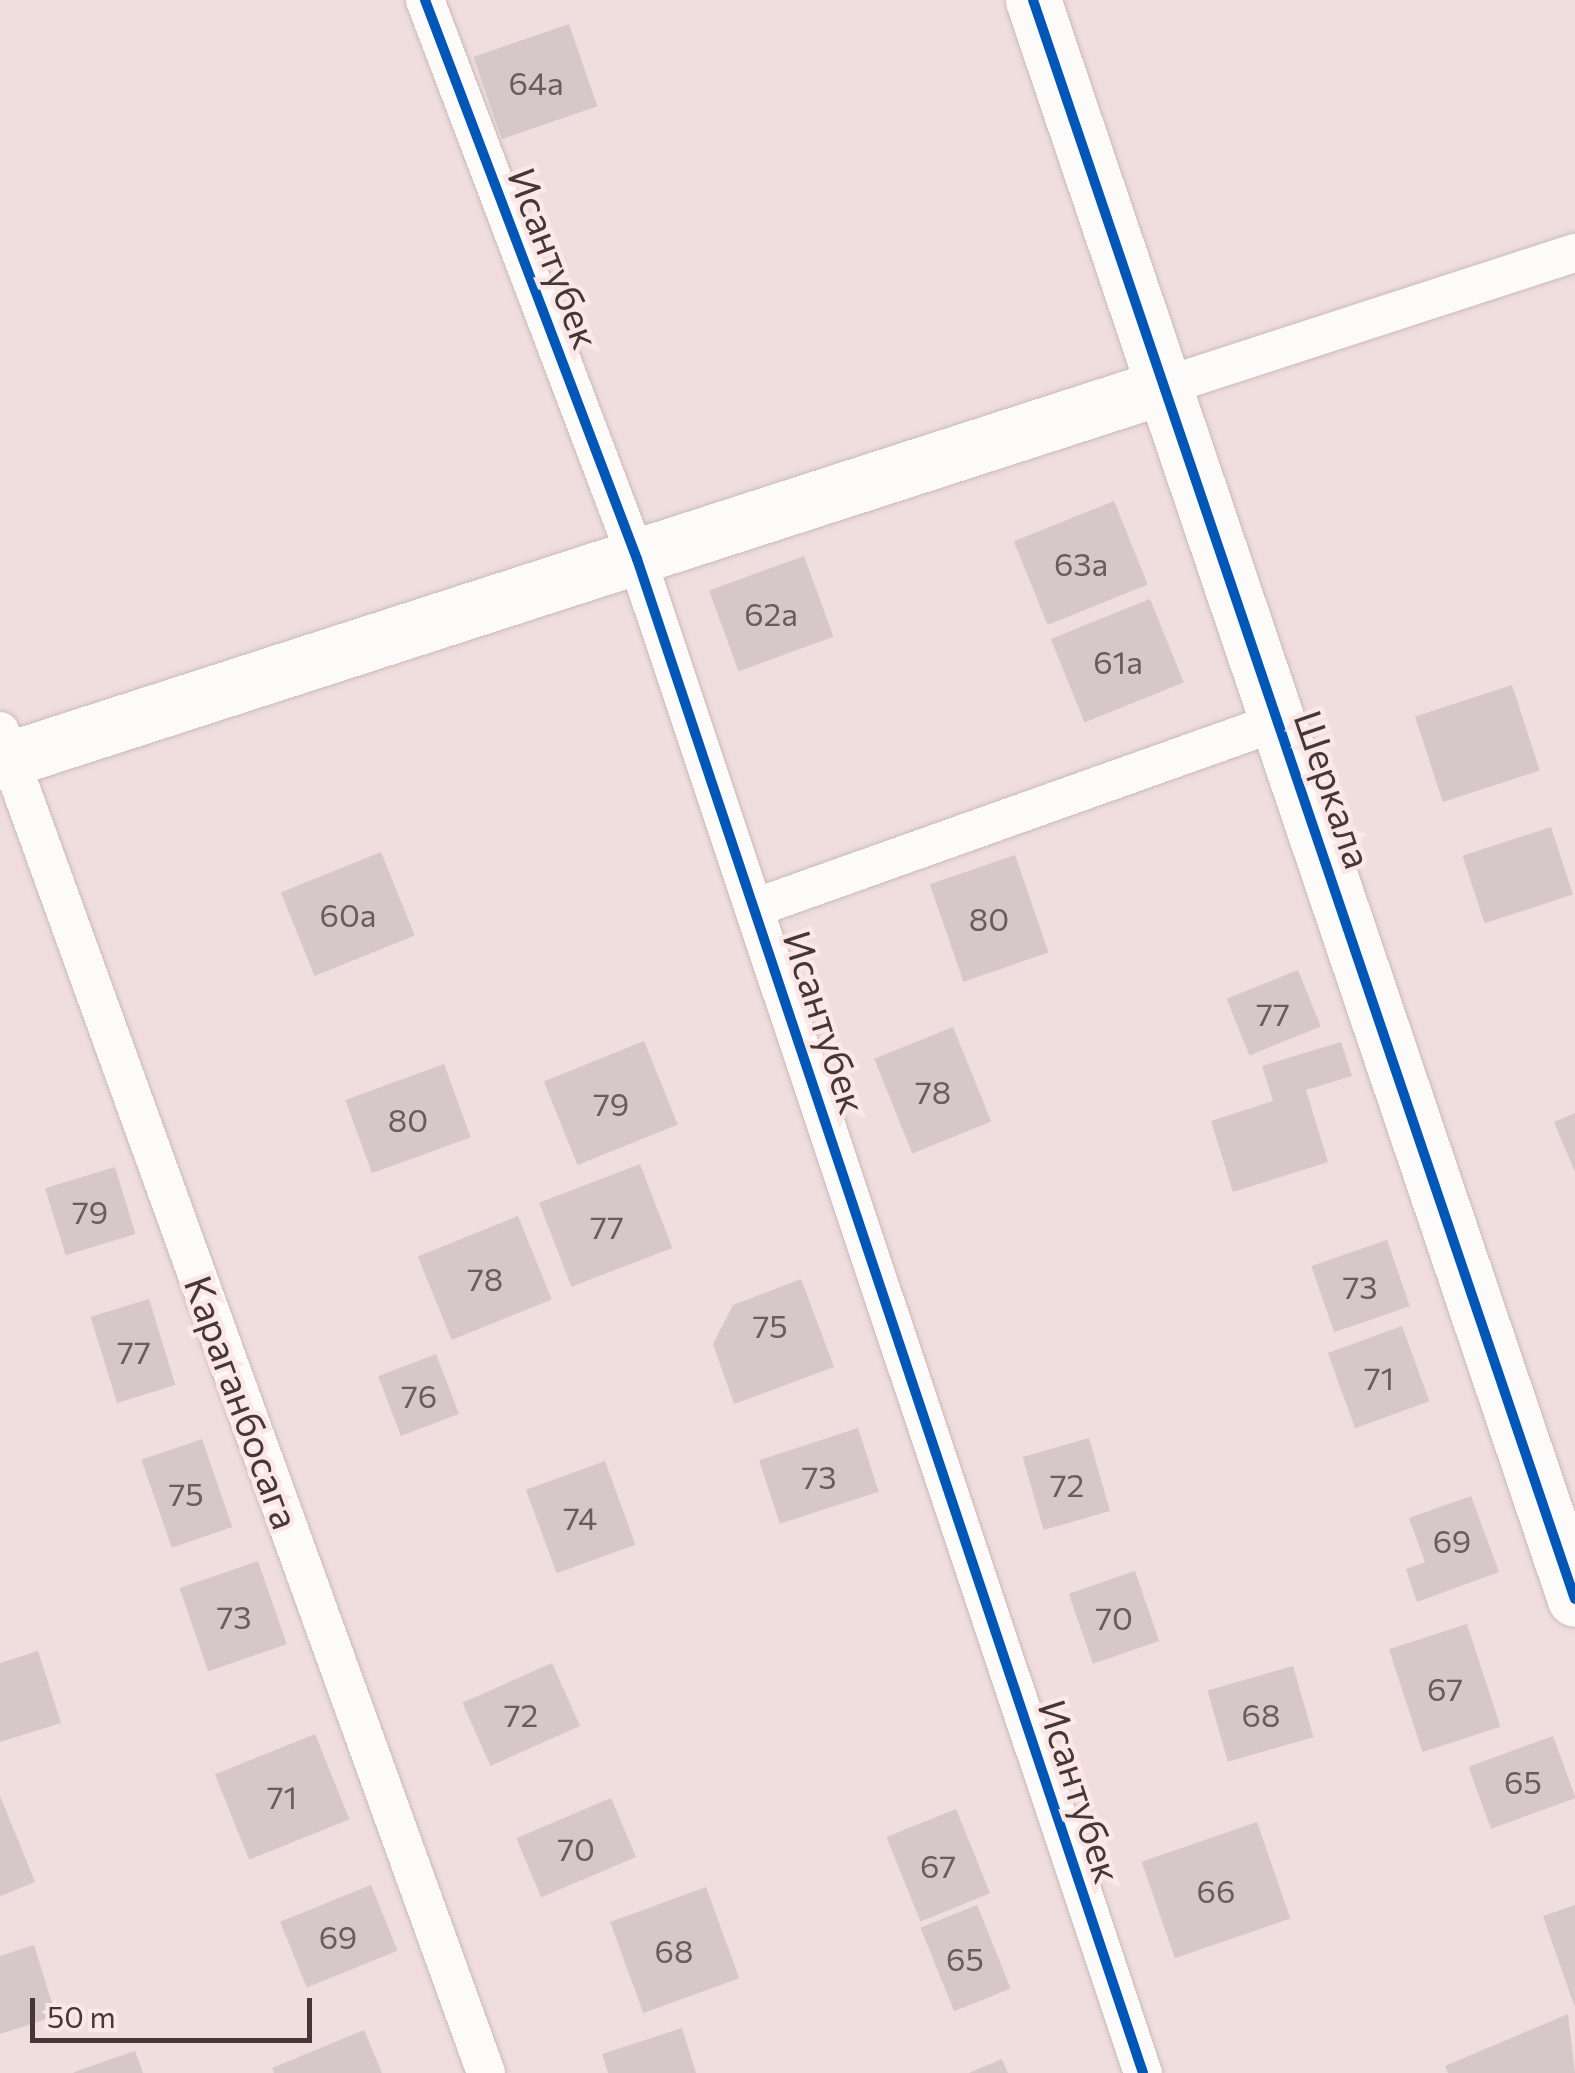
<!DOCTYPE html>
<meta charset="utf-8">
<style>
body{margin:0}
#map{position:relative;width:1575px;height:2073px;overflow:hidden;background:#f0ddde;font-family:Commissioner,sans-serif}
div>[style]{position:absolute}
[style*='--x']{left:calc(var(--x)*1px);top:calc(var(--y)*1px);width:calc(var(--w)*1px);rotate:calc(var(--a)*1deg)}
.building>*{inset:0;background:#d6c7c9;transform-origin:0 0}
.roads{filter:drop-shadow(0 0 2px #cabbbb) drop-shadow(0 0 2px #cabbbb)}
.street>*{height:38px;margin:-19px;padding:0 19px;transform-origin:19px;border-radius:19px;background:#fdfafa}
.secondary>*{height:55px;margin:-27.5px;padding:0 27.5px;transform-origin:27.5px;border-radius:27.5px;background:#fdfafa}
.cycleway>*{height:10px;margin:-5px;padding:0 5px;transform-origin:5px;border-radius:5px;background:#0057b8}
span{translate:-50% -50%;white-space:nowrap;text-align:center;line-height:1.15;-webkit-text-stroke:9px #fce7e7;paint-order:stroke}
.number-label{font-size:32px;color:#695c5c}
.number-label span{-webkit-text-stroke-width:0}
.street-label{font-size:38px;color:#443737}
.scale{position:absolute;left:30px;top:1998px;width:282px;height:45px;box-sizing:border-box;border:5px solid #443737;border-top:0;padding-left:12px;font-size:30px;line-height:35px;white-space:nowrap;color:#443737;-webkit-text-stroke:8px #fce7e7;paint-order:stroke}
</style>
<div id="map">
<div class="building">
<i style="left:569px;top:24px;width:87px;height:101px;rotate:71deg"></i>
<i style="left:1114px;top:501px;width:90px;height:108px;rotate:68deg"></i>
<i style="left:804px;top:556px;width:86px;height:101px;rotate:70deg"></i>
<i style="left:1150px;top:599px;width:90px;height:107px;rotate:68deg"></i>
<i style="left:1512px;top:685px;width:90px;height:102px;rotate:72deg"></i>
<i style="left:1551px;top:827px;width:71px;height:93px;rotate:72deg"></i>
<i style="left:381px;top:852px;width:90px;height:108px;rotate:68deg"></i>
<i style="left:1015px;top:855px;width:103px;height:90px;rotate:71deg"></i>
<i style="left:1298px;top:970px;width:61px;height:77px;rotate:68deg"></i>
<i style="left:953px;top:1027px;width:102px;height:85px;rotate:68deg"></i>
<i style="left:644px;top:1041px;width:90px;height:108px;rotate:68deg"></i>
<i style="clip-path:polygon(1341px 1042px,1352px 1076px,1306px 1090px,1328px 1162px,1233px 1192px,1211px 1121px,1273px 1101px,1262px 1066px)"></i>
<i style="left:444px;top:1064px;width:78px;height:105px;rotate:70deg"></i>
<i style="clip-path:polygon(1575px 1113px,1575px 1172px,1554px 1122px)"></i>
<i style="left:640px;top:1164px;width:90px;height:108px;rotate:69deg"></i>
<i style="left:115px;top:1167px;width:70px;height:73px;rotate:73deg"></i>
<i style="left:518px;top:1216px;width:90px;height:108px;rotate:68deg"></i>
<i style="left:1387px;top:1240px;width:70px;height:80px;rotate:71deg"></i>
<i style="clip-path:polygon(801px 1279px,834px 1367px,734px 1404px,713px 1344px,733px 1305px)"></i>
<i style="left:149px;top:1299px;width:90px;height:61px;rotate:73deg"></i>
<i style="left:1402px;top:1326px;width:80px;height:79px;rotate:70deg"></i>
<i style="left:436px;top:1354px;width:64px;height:62px;rotate:69deg"></i>
<i style="left:858px;top:1428px;width:67px;height:104px;rotate:72deg"></i>
<i style="left:1089px;top:1438px;width:76px;height:69px;rotate:74deg"></i>
<i style="left:202px;top:1439px;width:93px;height:64px;rotate:71deg"></i>
<i style="left:605px;top:1461px;width:89px;height:84px;rotate:70deg"></i>
<i style="clip-path:polygon(1471px 1496px,1499px 1572px,1417px 1602px,1406px 1569px,1425px 1562px,1409px 1518px)"></i>
<i style="left:258px;top:1561px;width:88px;height:83px;rotate:71deg"></i>
<i style="left:1135px;top:1571px;width:74px;height:70px;rotate:71deg"></i>
<i style="left:1467px;top:1624px;width:108px;height:82px;rotate:72deg"></i>
<i style="clip-path:polygon(38px 1651px,61px 1723px,0 1742px,0 1663px)"></i>
<i style="left:552px;top:1663px;width:69px;height:98px;rotate:66deg"></i>
<i style="left:1293px;top:1666px;width:74px;height:89px;rotate:74deg"></i>
<i style="left:315px;top:1734px;width:92px;height:108px;rotate:68deg"></i>
<i style="left:1553px;top:1736px;width:66px;height:90px;rotate:70deg"></i>
<i style="clip-path:polygon(0 1796px,35px 1882px,0 1896px)"></i>
<i style="left:611px;top:1798px;width:64px;height:103px;rotate:67deg"></i>
<i style="left:956px;top:1809px;width:91px;height:75px;rotate:68deg"></i>
<i style="left:1257px;top:1822px;width:102px;height:122px;rotate:71deg"></i>
<i style="left:371px;top:1885px;width:71px;height:98px;rotate:68deg"></i>
<i style="left:706px;top:1887px;width:97px;height:102px;rotate:70deg"></i>
<i style="left:977px;top:1905px;width:90px;height:61px;rotate:68deg"></i>
<i style="clip-path:polygon(1575px 1905px,1575px 2005px,1574px 2005px,1543px 1916px)"></i>
<i style="clip-path:polygon(34px 1945px,56px 2016px,0 2034px,0 1956px)"></i>
<i style="clip-path:polygon(1568px 2014px,1575px 2073px,1448px 2073px,1445px 2066px)"></i>
<i style="clip-path:polygon(682px 2028px,696px 2073px,608px 2073px,602px 2054px)"></i>
<i style="clip-path:polygon(364px 2030px,382px 2073px,274px 2073px,272px 2068px)"></i>
<i style="clip-path:polygon(135px 2051px,143px 2073px,74px 2073px,74px 2072px)"></i>
<i style="clip-path:polygon(1002px 2059px,1008px 2073px,969px 2073px)"></i>
</div>
<div class="roads">
<div class="street">
<i style="--x:425;--y:0;--w:598;--a:69.23"></i>
<i style="--x:637;--y:559;--w:1596;--a:71.52"></i>
<i style="--x:1162;--y:387;--w:434;--a:-18"></i>
<i style="--x:0;--y:731;--w:1427;--a:70.09"></i>
<i style="--x:757;--y:907;--w:555;--a:-19.58"></i>
</div>
<div class="secondary">
<i style="--x:1033;--y:0;--w:1688;--a:71.28"></i>
<i style="--x:0;--y:762;--w:1221;--a:-17.89"></i>
</div>
</div>
<div class="cycleway">
<i style="--x:425;--y:0;--w:598;--a:69.23"></i>
<i style="--x:637;--y:559;--w:1596;--a:71.52"></i>
<i style="--x:1033;--y:0;--w:1688;--a:71.28"></i>
</div>
<div class="number-label">
<span style="left:536px;top:82px">64а</span>
<span style="left:1081px;top:563px">63а</span>
<span style="left:771px;top:613px">62а</span>
<span style="left:1118px;top:661px">61а</span>
<span style="left:348px;top:914px">60а</span>
<span style="left:989px;top:918px">80</span>
<span style="left:1273px;top:1013px">77</span>
<span style="left:933px;top:1091px">78</span>
<span style="left:611px;top:1103px">79</span>
<span style="left:408px;top:1119px">80</span>
<span style="left:90px;top:1211px">79</span>
<span style="left:607px;top:1226px">77</span>
<span style="left:485px;top:1278px">78</span>
<span style="left:1360px;top:1286px">73</span>
<span style="left:770px;top:1325px">75</span>
<span style="left:134px;top:1351px">77</span>
<span style="left:1379px;top:1377px">71</span>
<span style="left:419px;top:1395px">76</span>
<span style="left:819px;top:1476px">73</span>
<span style="left:1067px;top:1484px">72</span>
<span style="left:186px;top:1493px">75</span>
<span style="left:580px;top:1517px">74</span>
<span style="left:1452px;top:1540px">69</span>
<span style="left:234px;top:1616px">73</span>
<span style="left:1114px;top:1617px">70</span>
<span style="left:1445px;top:1688px">67</span>
<span style="left:521px;top:1714px">72</span>
<span style="left:1261px;top:1714px">68</span>
<span style="left:1523px;top:1781px">65</span>
<span style="left:282px;top:1796px">71</span>
<span style="left:576px;top:1848px">70</span>
<span style="left:938px;top:1865px">67</span>
<span style="left:1216px;top:1890px">66</span>
<span style="left:338px;top:1936px">69</span>
<span style="left:674px;top:1950px">68</span>
<span style="left:965px;top:1958px">65</span>
</div>
<div class="street-label">
<span style="left:555px;top:258px;rotate:69deg">Исантубек</span>
<span style="left:1334px;top:789px;rotate:71deg">Шеркала</span>
<span style="left:826px;top:1022px;rotate:72deg">Исантубек</span>
<span style="left:243px;top:1402px;rotate:70deg">Караганбосага</span>
<span style="left:1081px;top:1791px;rotate:72deg">Исантубек</span>
</div>
<div class="scale">50 m</div>
</div>
